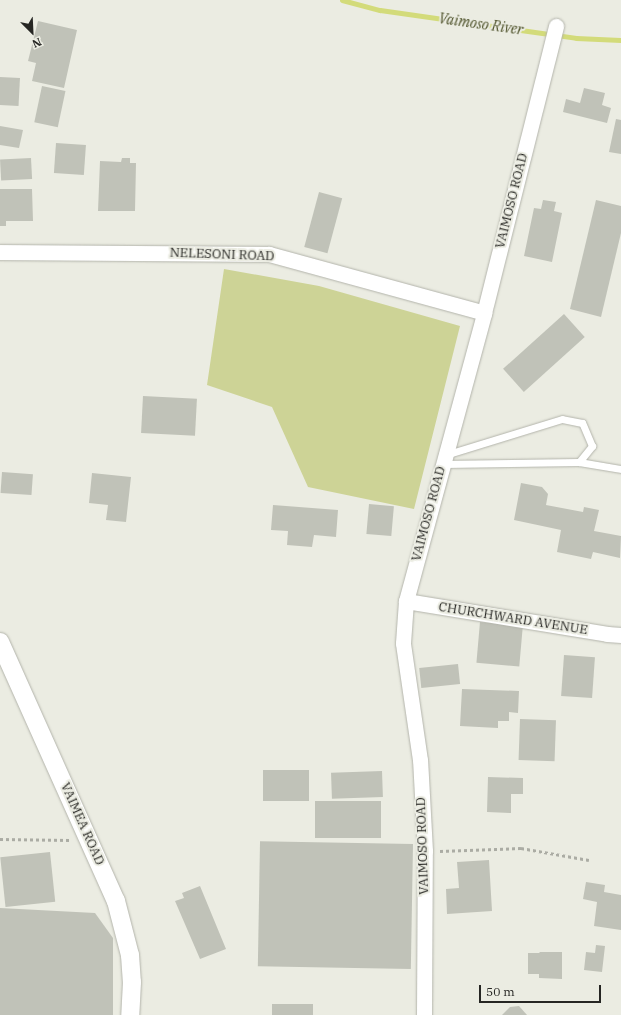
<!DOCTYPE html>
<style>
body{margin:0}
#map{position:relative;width:621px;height:1015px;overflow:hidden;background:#ebece2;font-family:"IBM Plex Serif",serif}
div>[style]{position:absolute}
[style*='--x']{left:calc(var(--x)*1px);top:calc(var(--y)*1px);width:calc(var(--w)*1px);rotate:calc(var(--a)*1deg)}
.green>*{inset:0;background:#cdd396}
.stream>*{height:5px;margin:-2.5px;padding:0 2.5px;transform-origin:2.5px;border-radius:2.5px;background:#d3db7a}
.building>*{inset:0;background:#c0c2b8;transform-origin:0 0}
.path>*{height:2.5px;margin-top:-1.25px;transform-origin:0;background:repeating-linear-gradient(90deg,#abaca4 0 3px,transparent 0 6px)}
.roads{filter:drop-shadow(0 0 1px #b3b4ab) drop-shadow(0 0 1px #b3b4ab)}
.service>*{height:7px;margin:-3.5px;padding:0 3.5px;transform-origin:3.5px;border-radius:3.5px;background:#fff}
.minor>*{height:15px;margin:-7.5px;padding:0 7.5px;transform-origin:7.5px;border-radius:7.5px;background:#fff}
.tertiary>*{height:18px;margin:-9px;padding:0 9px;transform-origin:9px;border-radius:9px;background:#fff}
span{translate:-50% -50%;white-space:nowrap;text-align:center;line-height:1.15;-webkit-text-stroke:4px #ebece2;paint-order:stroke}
.street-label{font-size:13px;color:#262623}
.water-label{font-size:14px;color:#474b22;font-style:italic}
.north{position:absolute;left:12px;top:12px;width:40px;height:40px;-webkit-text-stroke:3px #ebece2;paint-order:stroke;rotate:156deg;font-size:11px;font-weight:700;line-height:16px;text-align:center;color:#262623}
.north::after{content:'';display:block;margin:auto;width:14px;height:18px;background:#262623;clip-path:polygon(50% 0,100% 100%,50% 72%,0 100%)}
.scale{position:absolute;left:479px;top:985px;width:122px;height:18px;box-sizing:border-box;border:2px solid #262623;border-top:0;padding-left:5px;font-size:12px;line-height:14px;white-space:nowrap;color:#262623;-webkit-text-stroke:3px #ebece2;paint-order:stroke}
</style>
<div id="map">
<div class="green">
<i style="clip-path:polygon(224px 269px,319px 286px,460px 326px,414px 509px,308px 487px,272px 407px,207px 385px)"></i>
</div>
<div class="stream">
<i style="--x:342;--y:0;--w:39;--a:15"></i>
<i style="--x:380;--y:10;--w:198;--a:8.1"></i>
<i style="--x:576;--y:38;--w:45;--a:2.5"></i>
</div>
<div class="building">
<i style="clip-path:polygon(38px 21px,77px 30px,64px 88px,32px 81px,36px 63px,28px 61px)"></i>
<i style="left:0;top:77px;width:20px;height:28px;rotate:3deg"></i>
<i style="left:42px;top:86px;width:24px;height:37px;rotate:12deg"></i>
<i style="clip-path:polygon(584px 88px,605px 93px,602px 105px,611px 108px,607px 123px,563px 112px,566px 99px,580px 103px)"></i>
<i style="clip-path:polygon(616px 119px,621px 120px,621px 154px,609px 152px)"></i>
<i style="clip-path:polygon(0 126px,23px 130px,19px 148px,0 145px)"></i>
<i style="left:56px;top:143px;width:30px;height:30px;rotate:4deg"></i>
<i style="left:31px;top:158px;width:21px;height:31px;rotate:87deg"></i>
<i style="clip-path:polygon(122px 158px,130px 158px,130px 163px,136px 163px,135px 211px,98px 211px,100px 161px,121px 162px)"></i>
<i style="clip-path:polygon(0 189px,32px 189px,33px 221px,6px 221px,6px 226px,0 226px)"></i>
<i style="left:319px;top:192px;width:24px;height:57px;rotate:15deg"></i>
<i style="clip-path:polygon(543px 200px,556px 202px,554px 211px,562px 213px,552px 262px,524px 256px,534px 208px,541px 209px)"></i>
<i style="clip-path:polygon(596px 200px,621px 206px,621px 233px,601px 317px,570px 309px)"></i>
<i style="left:564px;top:314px;width:31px;height:82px;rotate:48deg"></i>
<i style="left:143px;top:396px;width:54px;height:37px;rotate:3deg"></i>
<i style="left:2px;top:472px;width:31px;height:21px;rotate:4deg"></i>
<i style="clip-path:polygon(92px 473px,131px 477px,126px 522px,106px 520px,108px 505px,89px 503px)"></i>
<i style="clip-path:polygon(521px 483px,542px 487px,548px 494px,546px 505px,583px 512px,584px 507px,599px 510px,594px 531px,621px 536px,620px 558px,593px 552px,591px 559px,557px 552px,561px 530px,514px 520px)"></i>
<i style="left:369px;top:504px;width:25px;height:30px;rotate:5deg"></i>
<i style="clip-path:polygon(273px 505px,338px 510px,336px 537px,314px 535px,312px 547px,287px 545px,288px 531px,271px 530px)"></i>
<i style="left:480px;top:622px;width:43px;height:41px;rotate:5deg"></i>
<i style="left:564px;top:655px;width:31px;height:41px;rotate:4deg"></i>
<i style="left:458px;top:664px;width:20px;height:39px;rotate:84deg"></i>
<i style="clip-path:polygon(462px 689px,519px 691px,518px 713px,509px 712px,509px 721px,498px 721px,498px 728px,460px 726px)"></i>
<i style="left:520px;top:719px;width:36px;height:41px;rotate:2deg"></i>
<i style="left:309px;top:770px;width:31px;height:46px;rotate:90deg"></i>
<i style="left:382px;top:771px;width:26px;height:51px;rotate:88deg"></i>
<i style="clip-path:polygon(488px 777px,523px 778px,523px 794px,511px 794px,511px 813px,487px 812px)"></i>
<i style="left:381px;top:801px;width:37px;height:66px;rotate:90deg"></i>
<i style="left:413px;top:844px;width:125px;height:153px;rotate:91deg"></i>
<i style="left:50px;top:852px;width:50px;height:50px;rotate:84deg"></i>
<i style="clip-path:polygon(489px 860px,492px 911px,447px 914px,446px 889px,459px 888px,457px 862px)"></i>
<i style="clip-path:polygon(586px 882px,605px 885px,604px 892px,621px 895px,621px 930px,594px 926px,597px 902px,583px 899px)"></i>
<i style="clip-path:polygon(200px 886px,226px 949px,200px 959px,175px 901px,184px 898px,182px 893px)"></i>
<i style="clip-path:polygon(0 908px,95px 913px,113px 938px,113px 1015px,0 1015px)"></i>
<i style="clip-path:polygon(596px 945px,605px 946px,602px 972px,584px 970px,586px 952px,595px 953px)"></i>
<i style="clip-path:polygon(539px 952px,562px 952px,562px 979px,539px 978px,539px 974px,528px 974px,528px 953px,540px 953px)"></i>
<i style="left:313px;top:1004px;width:11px;height:41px;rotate:90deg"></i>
<i style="clip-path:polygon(519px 1006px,527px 1015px,502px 1015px,510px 1007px)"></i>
</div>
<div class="path">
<i style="--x:0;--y:839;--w:70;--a:0.8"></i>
<i style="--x:440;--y:851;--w:81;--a:-2.1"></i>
<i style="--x:521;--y:848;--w:69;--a:10"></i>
</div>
<div class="roads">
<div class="service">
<i style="--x:579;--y:462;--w:43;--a:9.5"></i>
<i style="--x:443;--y:464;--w:136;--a:-0.8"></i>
<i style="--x:579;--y:462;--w:21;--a:-51"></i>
<i style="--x:592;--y:446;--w:25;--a:-113"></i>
<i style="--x:582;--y:423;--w:20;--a:-169"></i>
<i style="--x:562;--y:419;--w:122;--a:162.9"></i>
</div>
<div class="minor">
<i style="--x:0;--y:252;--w:269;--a:0.4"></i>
<i style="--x:269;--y:254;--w:223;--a:15.3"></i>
<i style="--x:406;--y:601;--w:204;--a:9.3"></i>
<i style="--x:607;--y:634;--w:14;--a:4"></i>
<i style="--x:424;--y:1015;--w:164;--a:-89.7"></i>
<i style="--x:425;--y:851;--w:91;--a:-93.1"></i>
<i style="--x:420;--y:760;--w:118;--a:-98.3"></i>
<i style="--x:403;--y:643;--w:42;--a:-85.9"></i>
<i style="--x:406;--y:601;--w:298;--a:-74.8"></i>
<i style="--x:484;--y:313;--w:296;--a:-75.9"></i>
</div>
<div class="tertiary">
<i style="--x:0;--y:642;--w:284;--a:65.9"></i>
<i style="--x:116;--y:901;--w:56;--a:75.5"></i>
<i style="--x:130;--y:955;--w:27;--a:86"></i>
<i style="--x:132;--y:982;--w:33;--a:93"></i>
</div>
</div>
<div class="street-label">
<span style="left:512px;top:201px;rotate:-76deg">VAIMOSO ROAD</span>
<span style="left:222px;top:255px;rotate:2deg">NELESONI ROAD</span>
<span style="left:429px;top:514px;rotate:-75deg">VAIMOSO ROAD</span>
<span style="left:513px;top:619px;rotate:9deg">CHURCHWARD AVENUE</span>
<span style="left:82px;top:824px;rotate:66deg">VAIMEA ROAD</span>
<span style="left:423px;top:846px;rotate:-92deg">VAIMOSO ROAD</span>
</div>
<div class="water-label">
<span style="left:481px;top:24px;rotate:8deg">Vaimoso River</span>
</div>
<div class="north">N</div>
<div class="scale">50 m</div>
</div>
